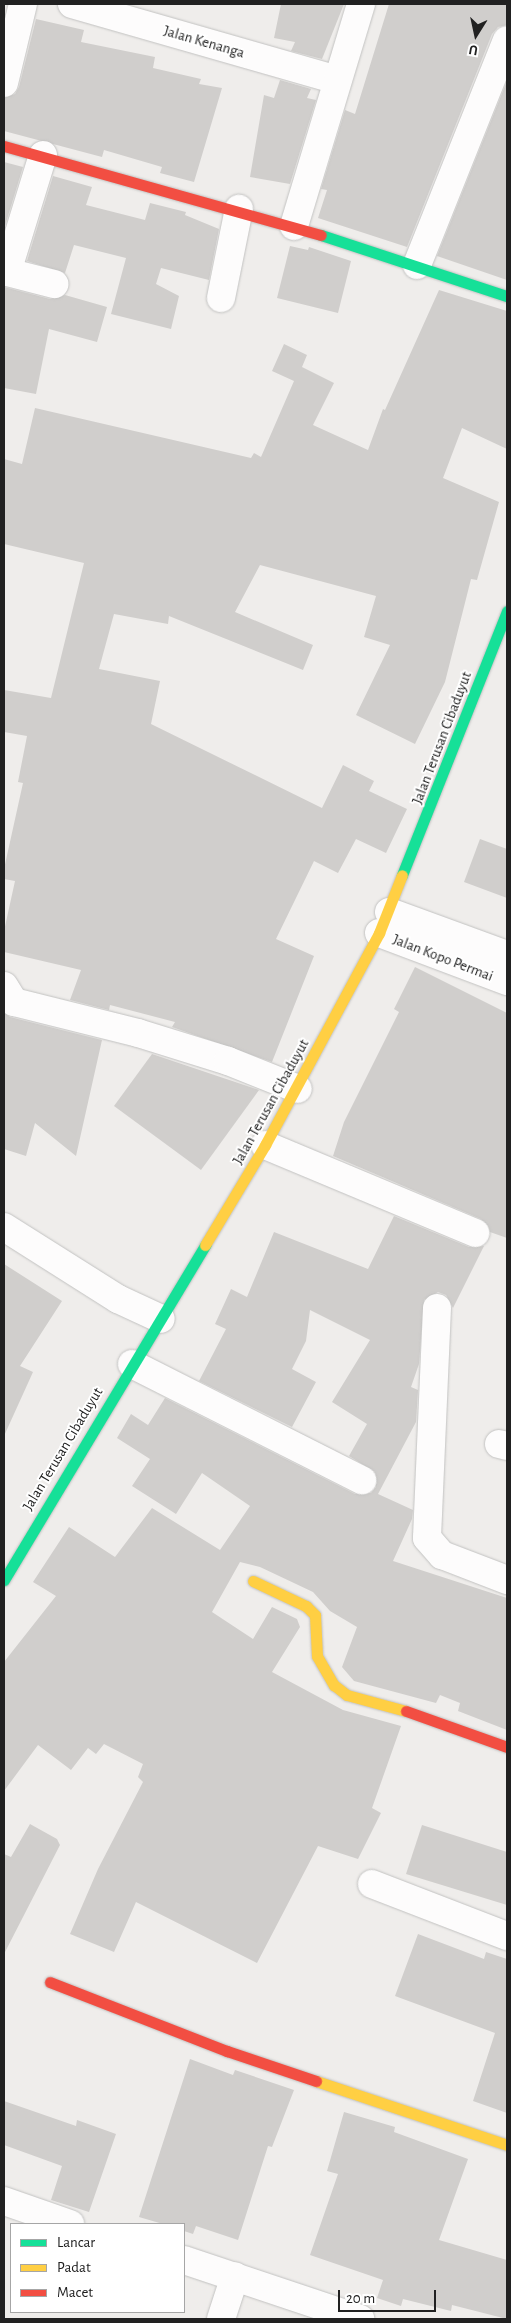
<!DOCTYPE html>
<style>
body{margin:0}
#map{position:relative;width:511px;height:2323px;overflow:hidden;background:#efedeb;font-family:"Alegreya Sans",sans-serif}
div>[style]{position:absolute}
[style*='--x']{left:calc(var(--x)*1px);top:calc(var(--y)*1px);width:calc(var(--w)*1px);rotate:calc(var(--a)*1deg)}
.building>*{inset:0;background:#d0cecc}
.roads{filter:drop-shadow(0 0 1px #c2c2c1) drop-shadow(0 0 1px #c2c2c1)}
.street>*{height:28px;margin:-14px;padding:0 14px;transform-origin:14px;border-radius:14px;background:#fdfcfc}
.fast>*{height:11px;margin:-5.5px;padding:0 5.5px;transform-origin:5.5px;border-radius:5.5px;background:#16e098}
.slow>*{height:11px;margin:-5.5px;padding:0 5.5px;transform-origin:5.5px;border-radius:5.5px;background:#ffcf43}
.jam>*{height:11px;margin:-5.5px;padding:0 5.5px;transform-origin:5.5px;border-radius:5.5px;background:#f24e42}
span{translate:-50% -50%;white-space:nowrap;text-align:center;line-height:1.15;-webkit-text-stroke:4px #fff;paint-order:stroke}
.street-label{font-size:15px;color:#212121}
.frame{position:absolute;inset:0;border:5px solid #212121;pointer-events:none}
.legend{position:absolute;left:10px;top:2223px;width:175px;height:90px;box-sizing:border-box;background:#fff;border:1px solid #a6a6a6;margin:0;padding:6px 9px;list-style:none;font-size:15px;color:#212121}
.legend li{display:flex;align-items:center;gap:10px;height:25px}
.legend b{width:25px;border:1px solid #a6a6a6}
.north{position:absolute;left:451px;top:10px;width:50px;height:50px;-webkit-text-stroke:4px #fff;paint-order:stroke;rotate:190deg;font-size:14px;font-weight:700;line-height:20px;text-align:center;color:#212121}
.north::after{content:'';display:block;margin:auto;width:18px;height:22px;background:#212121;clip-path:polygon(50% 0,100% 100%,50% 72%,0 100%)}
.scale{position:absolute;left:338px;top:2290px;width:98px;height:22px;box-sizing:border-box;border:2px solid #212121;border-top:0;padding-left:6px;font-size:15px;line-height:18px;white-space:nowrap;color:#212121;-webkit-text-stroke:4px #fff;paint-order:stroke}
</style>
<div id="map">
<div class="building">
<i style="clip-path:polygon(281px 4px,344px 4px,322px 59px,291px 51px,295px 42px,274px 38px)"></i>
<i style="clip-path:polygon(389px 4px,507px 4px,507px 25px,498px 27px,492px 34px,407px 247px,318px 218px,327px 190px,321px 189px,345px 110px,355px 114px)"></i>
<i style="clip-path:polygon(36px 19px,84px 30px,81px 42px,155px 57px,153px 68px,201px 79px,199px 84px,222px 88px,194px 182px,160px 173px,162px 167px,104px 150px,102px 157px,4px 131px,4px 98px,15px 94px,19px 87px)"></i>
<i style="clip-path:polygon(280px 80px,311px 89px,307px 98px,316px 100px,290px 184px,250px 177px,264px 95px,274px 98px)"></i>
<i style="clip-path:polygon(507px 81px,507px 280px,437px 256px)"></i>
<i style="clip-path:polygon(4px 162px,23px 167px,4px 229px)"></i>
<i style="clip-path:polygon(53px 176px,92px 187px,86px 205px,145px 220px,150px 203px,186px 212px,185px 215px,219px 229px,209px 280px,161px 268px,156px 284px,179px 296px,171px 329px,111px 314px,126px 258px,74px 245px,65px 273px,27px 261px)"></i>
<i style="clip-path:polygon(290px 246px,308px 250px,309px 247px,351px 261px,338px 313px,277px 298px)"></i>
<i style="clip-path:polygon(4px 287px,50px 299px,65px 295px,107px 307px,97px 342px,49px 329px,36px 394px,4px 388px)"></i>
<i style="clip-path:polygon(439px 290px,507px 311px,507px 449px,462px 428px,443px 478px,499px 502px,477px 580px,471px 579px,445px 682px,415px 744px,356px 715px,390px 645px,364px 637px,376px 596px,260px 565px,235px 612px,313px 645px,303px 670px,169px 616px,168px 624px,114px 614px,99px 669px,160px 681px,151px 724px,322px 808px,343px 765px,374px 781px,369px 791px,407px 809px,386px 853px,356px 839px,338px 873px,314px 861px,276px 939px,314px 956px,272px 1062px,172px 1027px,175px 1022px,110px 1005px,109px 1010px,70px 1000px,81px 970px,4px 952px,4px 931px,15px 881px,4px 879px,4px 869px,23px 783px,18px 782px,27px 736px,4px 732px,4px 690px,51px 698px,84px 563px,4px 544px,4px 459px,22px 464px,35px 408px,251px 458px,254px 453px,261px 457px,294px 381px,272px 371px,284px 344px,307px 355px,302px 367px,334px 383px,313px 425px,368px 450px,383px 409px,385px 410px)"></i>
<i style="clip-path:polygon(480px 839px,507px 849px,507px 898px,464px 882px)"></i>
<i style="clip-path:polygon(415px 967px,507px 1013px,507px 1238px,490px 1232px,481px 1219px,333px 1156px,344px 1122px,399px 1012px,394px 1009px)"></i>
<i style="clip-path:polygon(4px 1013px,10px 1017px,102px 1040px,76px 1156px,35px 1123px,26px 1156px,4px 1149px)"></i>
<i style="clip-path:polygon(152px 1054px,259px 1090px,201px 1170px,114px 1106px)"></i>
<i style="clip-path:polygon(394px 1216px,469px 1247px,484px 1246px,453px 1308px,446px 1295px,438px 1292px,424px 1300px,419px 1364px,411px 1387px,418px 1390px,416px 1422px,378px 1494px,413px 1510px,412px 1519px,393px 1561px,507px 1598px,507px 1730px,458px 1711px,460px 1703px,440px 1695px,436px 1703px,354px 1681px,342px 1667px,357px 1627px,330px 1611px,313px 1592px,260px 1567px,240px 1562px,212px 1612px,253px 1639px,272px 1607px,297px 1619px,300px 1627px,272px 1672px,343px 1710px,401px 1726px,372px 1808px,381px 1813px,358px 1859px,318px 1846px,257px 1963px,136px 1902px,114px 1952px,70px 1934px,98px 1869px,143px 1782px,138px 1777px,143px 1764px,104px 1744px,96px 1754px,88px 1748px,71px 1770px,38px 1745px,4px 1791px,4px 1662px,56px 1596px,33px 1582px,69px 1527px,115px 1557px,152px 1508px,220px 1550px,250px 1506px,202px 1473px,176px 1514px,132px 1486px,150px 1459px,117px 1438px,131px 1414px,148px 1425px,165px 1398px,355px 1494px,371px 1493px,376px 1487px,375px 1472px,349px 1456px,367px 1424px,332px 1402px,370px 1340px,310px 1310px,306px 1341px,292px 1369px,316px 1382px,292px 1427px,199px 1381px,226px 1329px,215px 1324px,231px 1289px,247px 1297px,274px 1232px,368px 1269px)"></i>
<i style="clip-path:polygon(4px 1264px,62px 1301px,20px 1366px,33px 1372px,4px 1436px)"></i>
<i style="clip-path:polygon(30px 1824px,57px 1839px,60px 1845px,4px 1954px,4px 1854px,11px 1857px)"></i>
<i style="clip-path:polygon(422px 1825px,507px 1852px,507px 1905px,406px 1874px)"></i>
<i style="clip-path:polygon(418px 1934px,484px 1959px,486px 1952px,507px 1959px,507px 2113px,473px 2101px,495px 2033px,395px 1996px)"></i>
<i style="clip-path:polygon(190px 2059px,233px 2075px,235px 2070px,294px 2090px,272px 2147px,268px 2146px,238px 2240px,196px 2226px,193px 2234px,184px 2231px,184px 2224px,163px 2224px,139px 2217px)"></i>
<i style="clip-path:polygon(4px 2101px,76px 2126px,77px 2120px,116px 2134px,89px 2212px,51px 2200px,62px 2166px,4px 2145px)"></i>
<i style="clip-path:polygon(344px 2112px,395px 2127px,394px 2132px,468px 2159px,439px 2240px,507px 2260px,507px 2319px,452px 2305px,451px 2311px,403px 2299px,401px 2306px,377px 2298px,383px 2280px,310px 2255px,338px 2174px,327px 2171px)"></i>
</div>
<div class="roads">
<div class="street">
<i style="--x:72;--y:4;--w:276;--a:16"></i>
<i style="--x:4;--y:83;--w:81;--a:-76.5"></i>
<i style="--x:43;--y:155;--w:122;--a:107.1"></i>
<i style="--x:7;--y:272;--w:49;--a:14.3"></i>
<i style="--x:294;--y:226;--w:232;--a:-73.2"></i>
<i style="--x:417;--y:265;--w:242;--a:-68.2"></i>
<i style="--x:221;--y:298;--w:91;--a:-78.6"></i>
<i style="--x:389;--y:912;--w:126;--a:20"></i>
<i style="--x:379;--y:933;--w:137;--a:20.6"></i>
<i style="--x:4;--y:986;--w:19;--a:58"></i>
<i style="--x:14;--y:1002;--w:128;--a:14"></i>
<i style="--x:138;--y:1033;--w:94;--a:17.3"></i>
<i style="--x:228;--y:1061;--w:75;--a:21.8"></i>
<i style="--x:265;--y:1145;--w:228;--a:22.7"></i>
<i style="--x:4;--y:1227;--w:135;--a:32.3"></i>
<i style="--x:118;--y:1299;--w:47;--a:24.9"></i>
<i style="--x:437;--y:1308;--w:230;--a:92.5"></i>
<i style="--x:427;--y:1538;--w:23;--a:49"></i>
<i style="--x:442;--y:1555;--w:70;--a:21"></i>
<i style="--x:132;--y:1364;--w:258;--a:26.8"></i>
<i style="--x:499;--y:1444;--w:8;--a:14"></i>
<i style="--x:372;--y:1884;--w:145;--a:21.1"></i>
<i style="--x:4;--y:2201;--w:70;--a:19.2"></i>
<i style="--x:184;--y:2260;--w:186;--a:18.5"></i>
<i style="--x:221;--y:2319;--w:45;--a:-72"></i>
</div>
<div class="fast">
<i style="--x:321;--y:235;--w:196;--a:18.2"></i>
<i style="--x:402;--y:875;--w:284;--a:-68.3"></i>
<i style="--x:4;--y:1580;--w:391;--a:-59"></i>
</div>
<div class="slow">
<i style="--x:205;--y:1245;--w:117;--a:-59"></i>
<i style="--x:265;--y:1145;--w:241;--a:-61.7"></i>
<i style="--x:379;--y:933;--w:62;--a:-68.4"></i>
<i style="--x:253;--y:1581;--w:59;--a:25.3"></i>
<i style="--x:306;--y:1606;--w:13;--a:45"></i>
<i style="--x:315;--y:1615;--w:41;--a:87.2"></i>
<i style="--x:317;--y:1656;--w:34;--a:60"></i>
<i style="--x:334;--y:1685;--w:16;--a:38"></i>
<i style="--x:347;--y:1695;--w:61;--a:15.2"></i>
<i style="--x:316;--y:2081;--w:201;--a:18.5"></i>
</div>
<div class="jam">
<i style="--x:4;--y:146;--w:329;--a:15.7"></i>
<i style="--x:406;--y:1711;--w:107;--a:19.6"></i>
<i style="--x:50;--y:1982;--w:190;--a:21.3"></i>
<i style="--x:227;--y:2051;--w:94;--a:18.6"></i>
</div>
</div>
<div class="street-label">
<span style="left:204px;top:42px;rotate:16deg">Jalan Kenanga</span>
<span style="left:442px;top:738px;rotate:-69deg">Jalan Terusan Cibaduyut</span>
<span style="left:443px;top:958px;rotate:21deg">Jalan Kopo Permai</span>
<span style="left:271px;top:1102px;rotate:-61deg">Jalan Terusan Cibaduyut</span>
<span style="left:63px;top:1449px;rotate:-59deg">Jalan Terusan Cibaduyut</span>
</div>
<div class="frame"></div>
<ul class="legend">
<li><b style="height:6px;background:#16e098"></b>Lancar</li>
<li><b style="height:6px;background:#ffcf43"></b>Padat</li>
<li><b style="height:6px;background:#f24e42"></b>Macet</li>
</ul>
<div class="north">U</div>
<div class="scale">20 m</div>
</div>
